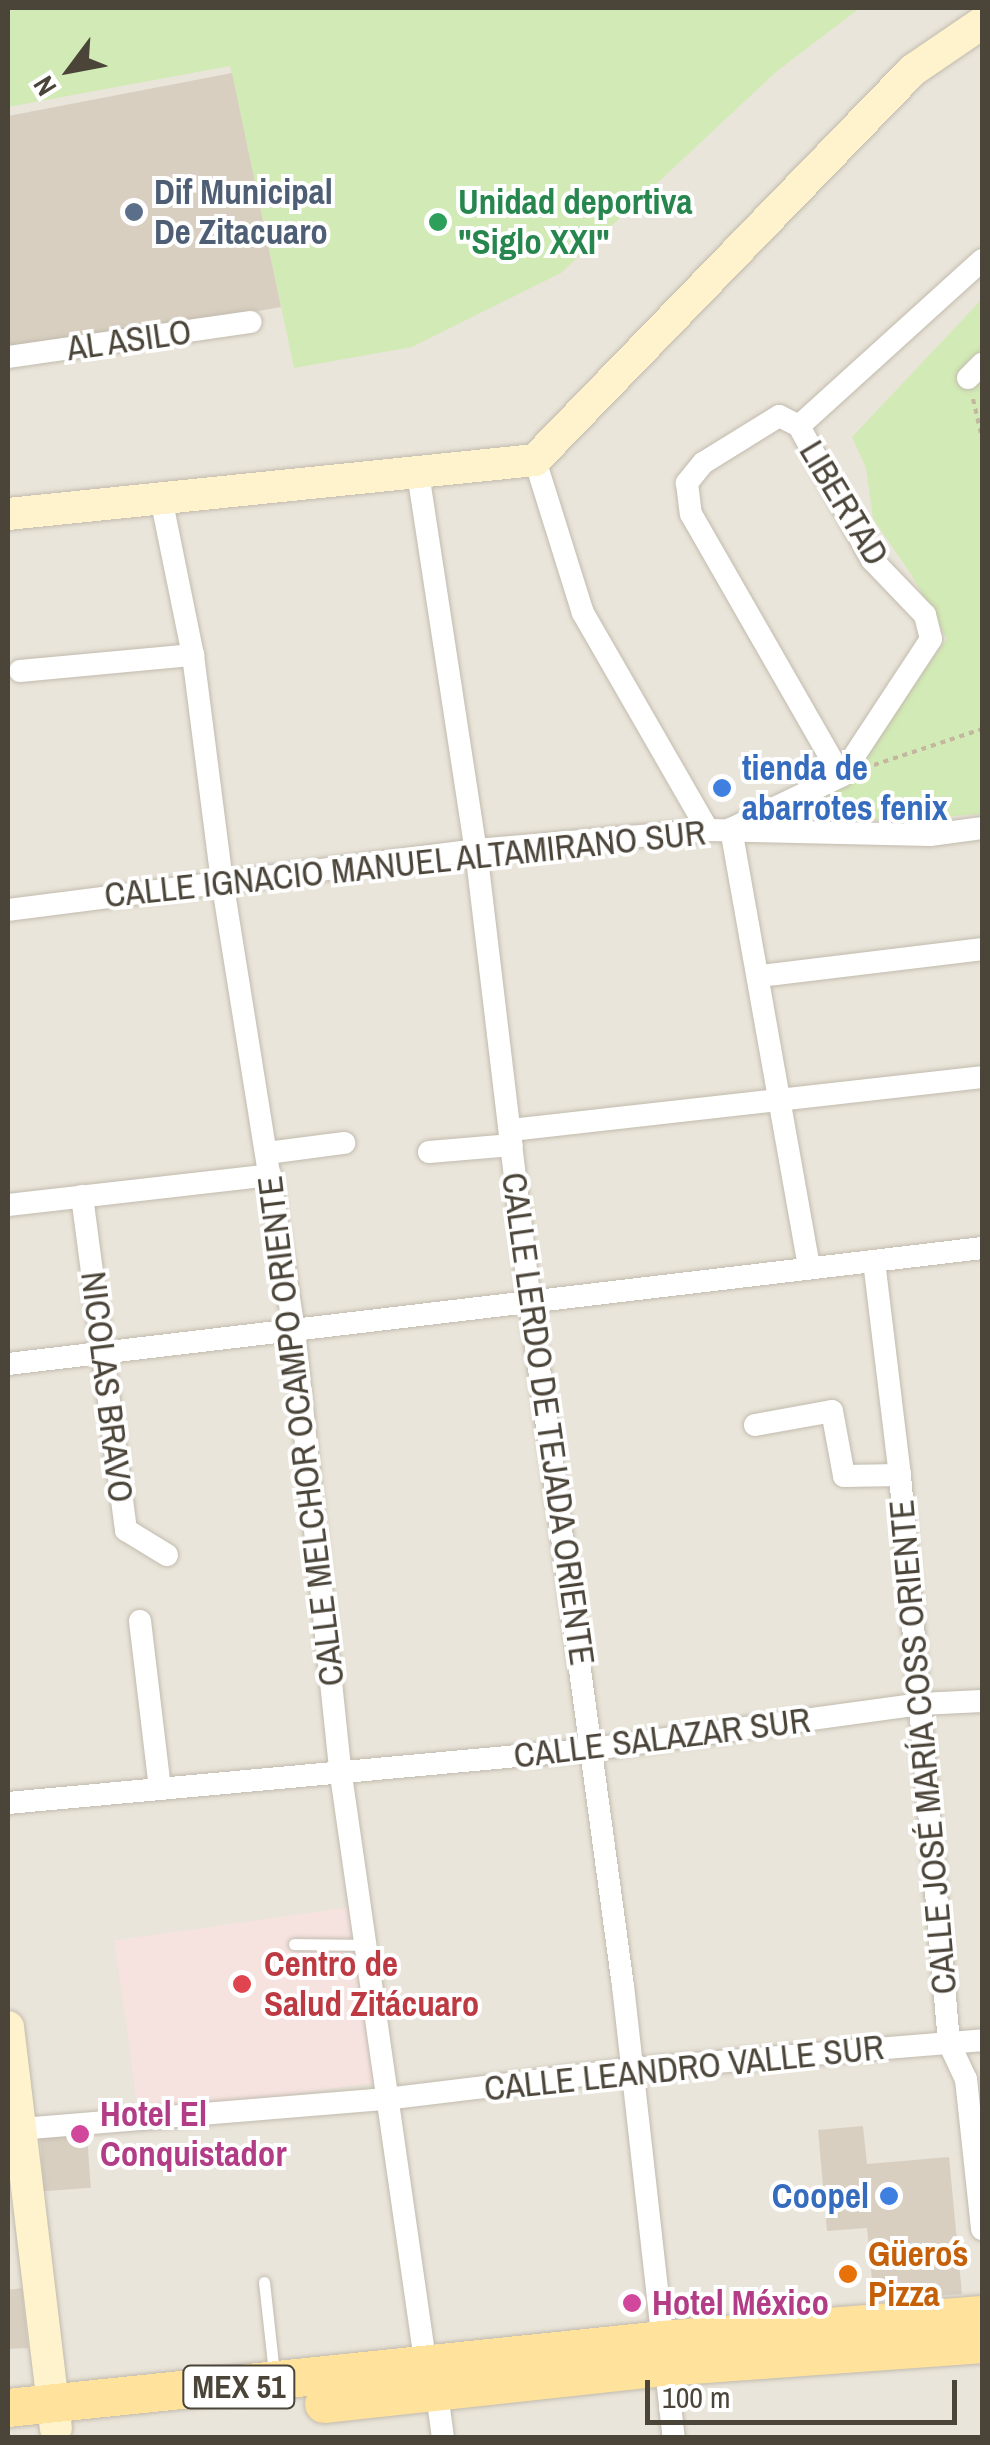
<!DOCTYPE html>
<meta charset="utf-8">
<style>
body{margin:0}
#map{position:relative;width:990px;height:2445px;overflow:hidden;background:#f6f3ec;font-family:"Archivo Narrow",sans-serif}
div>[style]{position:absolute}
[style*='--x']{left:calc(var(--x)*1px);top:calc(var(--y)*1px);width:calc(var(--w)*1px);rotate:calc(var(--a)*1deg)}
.residential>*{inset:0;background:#eae5da;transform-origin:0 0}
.medical>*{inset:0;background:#f6e3e0;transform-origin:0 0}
.green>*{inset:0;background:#d2eab5}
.building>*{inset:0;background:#d8cfc1;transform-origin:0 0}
.path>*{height:4px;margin-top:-2px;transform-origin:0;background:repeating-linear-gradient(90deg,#c4b79f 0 5px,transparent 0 10px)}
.roads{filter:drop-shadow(0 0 2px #c2bbae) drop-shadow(0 0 2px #c2bbae)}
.lane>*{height:11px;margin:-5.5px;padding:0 5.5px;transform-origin:5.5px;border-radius:5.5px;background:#fff}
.street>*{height:22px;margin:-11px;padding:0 11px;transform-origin:11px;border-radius:11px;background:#fff}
.secondary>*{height:32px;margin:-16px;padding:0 16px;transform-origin:16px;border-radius:16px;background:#fff3cd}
.primary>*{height:38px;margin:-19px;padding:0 19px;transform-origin:19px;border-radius:19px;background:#ffe39c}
.dots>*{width:28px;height:28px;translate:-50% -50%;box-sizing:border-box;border:5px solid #fff;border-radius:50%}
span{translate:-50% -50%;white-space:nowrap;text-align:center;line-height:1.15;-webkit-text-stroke:8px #fff;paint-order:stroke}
.shield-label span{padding:2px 8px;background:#fff;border:2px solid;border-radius:8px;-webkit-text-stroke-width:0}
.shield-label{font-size:32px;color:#4b4439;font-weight:700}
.service-label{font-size:35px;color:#4e5e75;font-weight:700}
.left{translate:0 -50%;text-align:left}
.leisure-label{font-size:35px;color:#27864d;font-weight:700}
.street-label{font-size:35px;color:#4b4439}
.shop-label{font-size:35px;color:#366cbe;font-weight:700}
.right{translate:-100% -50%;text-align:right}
.health-label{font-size:35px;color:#be3a42;font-weight:700}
.hotel-label{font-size:35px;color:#b23c85;font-weight:700}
.food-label{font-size:35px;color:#c56008;font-weight:700}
.frame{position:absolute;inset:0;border:10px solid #4b4439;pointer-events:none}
.north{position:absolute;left:20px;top:20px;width:100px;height:100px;-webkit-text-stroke:8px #fff;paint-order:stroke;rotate:238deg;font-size:28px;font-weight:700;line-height:40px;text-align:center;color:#4b4439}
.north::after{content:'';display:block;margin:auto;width:35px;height:45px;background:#4b4439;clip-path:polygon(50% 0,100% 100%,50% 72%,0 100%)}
.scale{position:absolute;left:645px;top:2380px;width:312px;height:45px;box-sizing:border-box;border:5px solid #4b4439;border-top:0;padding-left:12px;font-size:30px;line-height:35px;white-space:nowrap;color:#4b4439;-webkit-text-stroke:8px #fff;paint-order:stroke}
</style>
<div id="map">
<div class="residential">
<i style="left:8px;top:8px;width:974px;height:2429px"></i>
</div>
<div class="medical">
<i style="left:352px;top:1907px;width:177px;height:240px;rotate:82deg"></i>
</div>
<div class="green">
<i style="clip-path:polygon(8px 8px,860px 8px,777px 71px,561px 273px,412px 347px,294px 368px,230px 66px,8px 107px)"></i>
<i style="clip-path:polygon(982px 299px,982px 814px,898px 820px,782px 820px,846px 784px,841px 776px,947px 639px,911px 574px,873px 519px,866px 468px,852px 437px)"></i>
</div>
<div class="building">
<i style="clip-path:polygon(232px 73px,281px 307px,8px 355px,8px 116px)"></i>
<i style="clip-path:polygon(863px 2126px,867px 2164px,949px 2157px,962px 2294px,874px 2301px,867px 2228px,827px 2231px,818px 2130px)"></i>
<i style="left:87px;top:2134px;width:54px;height:47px;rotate:86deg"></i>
<i style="clip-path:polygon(22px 2288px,28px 2348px,8px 2349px,8px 2290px)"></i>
</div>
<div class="path">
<i style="--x:973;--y:399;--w:40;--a:77"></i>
<i style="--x:874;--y:765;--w:114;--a:-18.4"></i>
</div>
<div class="roads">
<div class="lane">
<i style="--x:294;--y:1944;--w:74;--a:0.8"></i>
<i style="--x:264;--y:2282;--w:91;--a:83.7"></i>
</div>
<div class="street">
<i style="--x:8;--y:357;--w:245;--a:-8.2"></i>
<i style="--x:968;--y:378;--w:20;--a:-45"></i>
<i style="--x:799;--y:426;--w:247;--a:-42.2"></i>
<i style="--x:535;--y:460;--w:160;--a:72.6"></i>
<i style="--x:583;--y:613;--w:250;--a:60.1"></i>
<i style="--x:418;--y:473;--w:381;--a:81.3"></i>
<i style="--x:476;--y:850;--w:455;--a:83.2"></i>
<i style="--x:530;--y:1302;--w:690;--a:82.26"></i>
<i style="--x:623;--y:1986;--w:455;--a:83.6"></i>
<i style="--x:161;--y:498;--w:160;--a:78.5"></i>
<i style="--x:193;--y:655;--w:227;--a:82.7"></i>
<i style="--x:222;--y:880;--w:456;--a:80.9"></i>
<i style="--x:294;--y:1330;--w:447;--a:84"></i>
<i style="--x:341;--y:1775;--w:598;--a:81.83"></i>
<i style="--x:426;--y:2367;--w:29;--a:68"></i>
<i style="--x:437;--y:2394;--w:44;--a:82.2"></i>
<i style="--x:20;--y:671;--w:174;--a:-5.3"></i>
<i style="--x:731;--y:829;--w:122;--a:-25.7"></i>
<i style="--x:841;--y:776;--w:164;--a:-56.7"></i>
<i style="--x:931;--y:639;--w:25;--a:-104"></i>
<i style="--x:925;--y:615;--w:76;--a:-133.9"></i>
<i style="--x:872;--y:560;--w:153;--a:-118.6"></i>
<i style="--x:799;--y:426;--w:22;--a:-153"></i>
<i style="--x:779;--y:416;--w:89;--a:148.3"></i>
<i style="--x:703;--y:463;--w:26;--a:129"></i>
<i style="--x:687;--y:483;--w:31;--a:83"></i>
<i style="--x:691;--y:514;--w:302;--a:60.2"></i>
<i style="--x:731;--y:829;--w:445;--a:79.9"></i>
<i style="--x:8;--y:910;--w:472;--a:-7.3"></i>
<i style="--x:476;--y:850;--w:233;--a:-4.9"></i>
<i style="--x:708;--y:830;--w:222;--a:1.3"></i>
<i style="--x:930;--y:835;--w:52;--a:-7.7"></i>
<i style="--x:760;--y:976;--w:224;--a:-6.9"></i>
<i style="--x:511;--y:1130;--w:474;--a:-6.4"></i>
<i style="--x:429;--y:1152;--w:83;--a:-4.8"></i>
<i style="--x:267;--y:1153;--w:78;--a:-7.4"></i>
<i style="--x:82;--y:1196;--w:337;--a:82.5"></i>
<i style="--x:126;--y:1530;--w:48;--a:31.4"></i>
<i style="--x:8;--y:1205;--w:264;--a:-6.5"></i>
<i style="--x:874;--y:1261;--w:216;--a:83.1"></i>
<i style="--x:900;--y:1475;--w:570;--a:85.07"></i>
<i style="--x:949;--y:2043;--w:40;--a:65"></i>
<i style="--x:966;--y:2079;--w:151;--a:83.9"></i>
<i style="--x:8;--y:1364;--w:981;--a:-6.79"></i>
<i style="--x:755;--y:1425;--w:78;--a:-10.3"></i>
<i style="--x:832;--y:1411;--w:66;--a:79.5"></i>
<i style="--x:844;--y:1476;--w:56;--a:-1"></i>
<i style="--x:140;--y:1621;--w:169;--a:83.2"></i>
<i style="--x:8;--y:1803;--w:587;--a:-5.27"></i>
<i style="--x:593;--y:1749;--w:330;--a:-7.8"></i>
<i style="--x:920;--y:1704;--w:62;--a:-2.8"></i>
<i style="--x:8;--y:2130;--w:378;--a:-4.7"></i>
<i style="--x:385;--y:2099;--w:249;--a:-6.9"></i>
<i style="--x:632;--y:2069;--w:351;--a:-4.7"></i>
</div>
<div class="secondary">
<i style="--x:8;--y:514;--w:530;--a:-5.85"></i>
<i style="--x:535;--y:460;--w:543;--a:-45.9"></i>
<i style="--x:913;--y:70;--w:83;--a:-34.3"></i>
<i style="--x:8;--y:2027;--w:404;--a:83.2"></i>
</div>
<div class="primary">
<i style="--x:324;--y:2404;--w:343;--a:-6.2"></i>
<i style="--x:665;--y:2367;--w:318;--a:-4.1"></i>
<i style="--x:8;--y:2408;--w:659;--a:-5.93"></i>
<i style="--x:663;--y:2340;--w:320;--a:-4.5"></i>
</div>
</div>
<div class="dots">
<i style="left:134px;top:212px;background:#5c6f8a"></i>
<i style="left:438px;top:222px;background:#2e9e5b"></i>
<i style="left:722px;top:788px;background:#3f7fe0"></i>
<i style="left:242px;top:1984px;background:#e0444e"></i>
<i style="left:80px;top:2134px;background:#d1479c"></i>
<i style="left:889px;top:2196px;background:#3f7fe0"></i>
<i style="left:848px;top:2274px;background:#e8710a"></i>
<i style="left:632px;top:2303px;background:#d1479c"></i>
</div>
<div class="shield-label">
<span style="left:239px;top:2387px">MEX 51</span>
</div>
<div class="service-label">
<span class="left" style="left:154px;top:212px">Dif Municipal<br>De Zitacuaro</span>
</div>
<div class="leisure-label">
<span class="left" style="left:458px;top:222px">Unidad deportiva<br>"Siglo XXI"</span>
</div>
<div class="street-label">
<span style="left:129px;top:340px;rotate:-8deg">AL ASILO</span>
<span style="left:844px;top:503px;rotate:59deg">LIBERTAD</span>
<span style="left:405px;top:864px;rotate:-6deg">CALLE IGNACIO MANUEL ALTAMIRANO SUR</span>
<span style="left:107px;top:1387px;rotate:83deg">NICOLAS BRAVO</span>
<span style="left:548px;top:1419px;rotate:82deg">CALLE LERDO DE TEJADA ORIENTE</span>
<span style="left:301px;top:1431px;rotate:-97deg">CALLE MELCHOR OCAMPO ORIENTE</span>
<span style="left:662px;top:1738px;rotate:-7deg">CALLE SALAZAR SUR</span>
<span style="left:923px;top:1747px;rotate:-95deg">CALLE JOSÉ MARÍA COSS ORIENTE</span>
<span style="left:684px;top:2068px;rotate:-6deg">CALLE LEANDRO VALLE SUR</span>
</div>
<div class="shop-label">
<span class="left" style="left:742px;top:788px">tienda de<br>abarrotes fenix</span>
<span class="right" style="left:869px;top:2196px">Coopel</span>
</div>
<div class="health-label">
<span class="left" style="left:264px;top:1984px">Centro de<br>Salud Zitácuaro</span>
</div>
<div class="hotel-label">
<span class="left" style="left:100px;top:2134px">Hotel El<br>Conquistador</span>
<span class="left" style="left:652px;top:2303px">Hotel México</span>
</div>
<div class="food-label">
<span class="left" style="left:868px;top:2274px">Güero´s<br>Pizza</span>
</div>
<div class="frame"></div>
<div class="north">N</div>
<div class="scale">100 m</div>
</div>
